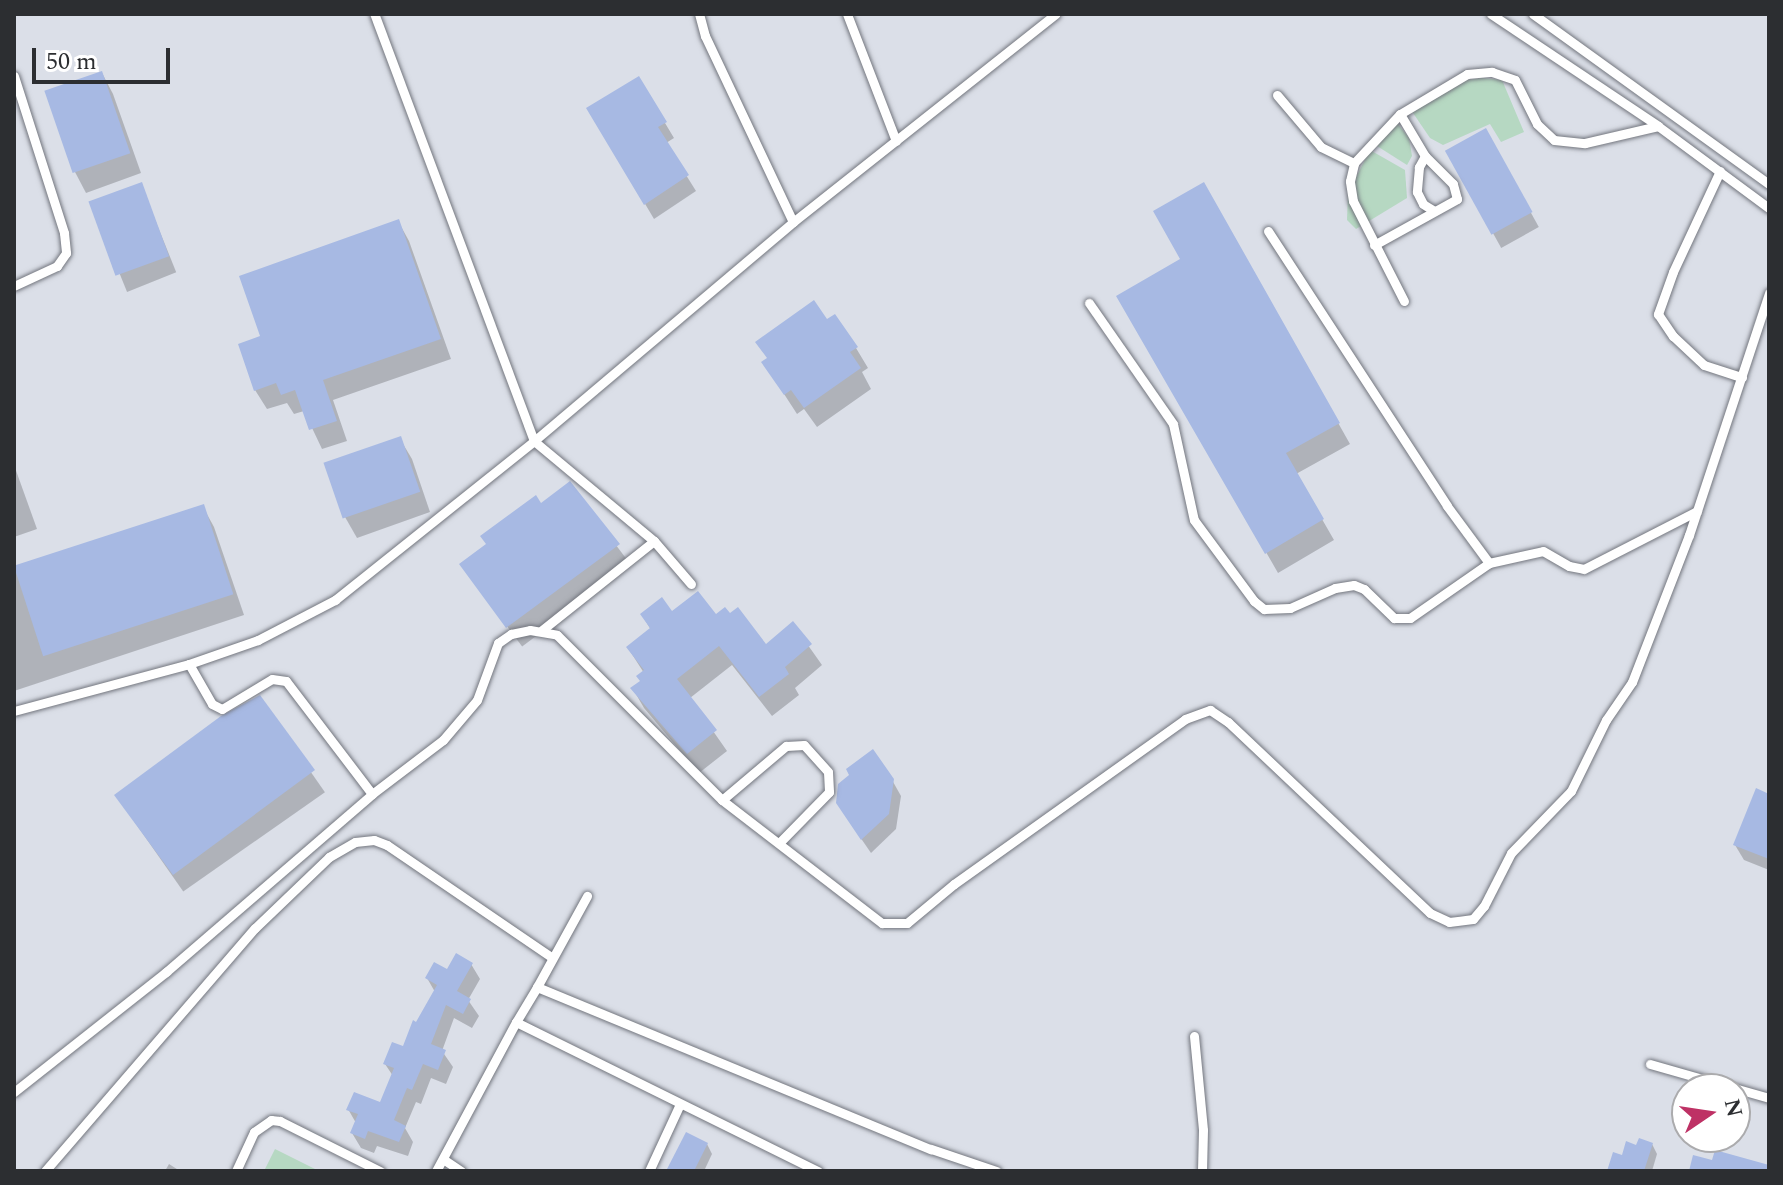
<!DOCTYPE html>
<style>
body{margin:0}
#map{position:relative;width:1783px;height:1185px;overflow:hidden;background:#dbdfe8;font-family:Spectral,serif}
div>[style]{position:absolute}
[style*='--x']{left:calc(var(--x)*1px);top:calc(var(--y)*1px);width:calc(var(--w)*1px);rotate:calc(var(--a)*1deg)}
.green>*{inset:0;background:#b6d8c2}
.shadow>*{inset:0;background:#0003;transform-origin:0 0}
.building>*{inset:0;background:#a7b9e3;transform-origin:0 0}
.roads{filter:drop-shadow(0 0 2px #73767e) drop-shadow(0 0 2px #73767e)}
.lane>*{height:9px;margin:-4.5px;padding:0 4.5px;transform-origin:4.5px;border-radius:4.5px;background:#fff}
span{translate:-50% -50%;white-space:nowrap;text-align:center;line-height:1.15;-webkit-text-stroke:8px #fff;paint-order:stroke}
.frame{position:absolute;inset:0;border:16px solid #2c2e31;pointer-events:none}
.north{position:absolute;left:1671px;top:1073px;width:80px;height:80px;box-sizing:border-box;background:#fff;border:2px solid #ababad;border-radius:50%;rotate:77deg;font-size:22px;font-weight:700;line-height:32px;text-align:center;color:#2c2e31}
.north::after{content:'';display:block;margin:auto;width:28px;height:36px;background:#be3165;clip-path:polygon(50% 0,100% 100%,50% 72%,0 100%)}
.scale{position:absolute;left:32px;top:48px;width:138px;height:36px;box-sizing:border-box;border:4px solid #2c2e31;border-top:0;padding-left:10px;font-size:24px;line-height:28px;white-space:nowrap;color:#2c2e31;-webkit-text-stroke:6px #fff;paint-order:stroke}
</style>
<div id="map">
<div class="green">
<i style="clip-path:polygon(1482px 78px,1502px 80px,1524px 132px,1501px 142px,1490px 124px,1443px 145px,1430px 138px,1411px 110px,1453px 82px)"></i>
<i style="clip-path:polygon(1397px 123px,1409px 138px,1412px 156px,1407px 165px,1377px 146px)"></i>
<i style="clip-path:polygon(1370px 150px,1405px 170px,1407px 198px,1356px 229px,1347px 220px,1348px 193px)"></i>
<i style="clip-path:polygon(275px 1149px,319px 1171px,264px 1171px)"></i>
</div>
<div class="shadow">
<i style="clip-path:polygon(102px 73px,113px 94px,141px 173px,86px 193px,75px 172px)"></i>
<i style="clip-path:polygon(638px 78px,674px 138px,666px 143px,696px 191px,654px 219px,589px 109px)"></i>
<i style="left:1485px;top:130px;width:111px;height:43px;rotate:61deg"></i>
<i style="left:141px;top:185px;width:94px;height:53px;rotate:68deg"></i>
<i style="clip-path:polygon(1204px 185px,1350px 444px,1296px 474px,1334px 540px,1278px 573px,1119px 297px,1183px 259px)"></i>
<i style="clip-path:polygon(398px 221px,409px 241px,451px 359px,333px 400px,347px 441px,322px 449px,304px 411px,294px 414px,287px 403px,267px 409px,255px 390px,262px 338px)"></i>
<i style="clip-path:polygon(826px 322px,856px 348px,868px 368px,862px 372px,871px 389px,817px 427px,804px 409px,797px 414px,764px 363px)"></i>
<i style="clip-path:polygon(400px 439px,412px 459px,430px 512px,357px 538px,345px 517px)"></i>
<i style="clip-path:polygon(14px 465px,37px 529px,14px 537px)"></i>
<i style="left:570px;top:484px;width:101px;height:136px;rotate:53deg"></i>
<i style="clip-path:polygon(203px 507px,214px 527px,244px 615px,14px 691px,14px 570px)"></i>
<i style="clip-path:polygon(672px 614px,716px 617px,766px 647px,793px 624px,822px 665px,795px 688px,799px 695px,772px 716px,732px 665px,690px 698px,727px 751px,699px 773px,644px 708px,633px 689px,642px 682px,644px 673px,628px 648px,651px 630px,642px 615px)"></i>
<i style="left:259px;top:698px;width:115px;height:173px;rotate:55deg"></i>
<i style="clip-path:polygon(892px 780px,901px 796px,896px 829px,871px 853px,847px 818px)"></i>
<i style="clip-path:polygon(1769px 796px,1769px 870px,1744px 860px,1735px 845px)"></i>
<i style="clip-path:polygon(471px 964px,480px 979px,468px 1000px,479px 1016px,472px 1028px,454px 1018px,442px 1051px,453px 1067px,446px 1084px,431px 1078px,421px 1104px,416px 1102px,405px 1128px,413px 1142px,408px 1156px,377px 1146px,374px 1153px,361px 1148px,352px 1133px,356px 1123px,348px 1109px,381px 1105px,393px 1076px,385px 1064px,404px 1049px,435px 992px,427px 978px)"></i>
<i style="clip-path:polygon(707px 1144px,712px 1154px,704px 1171px,669px 1171px)"></i>
<i style="clip-path:polygon(1652px 1144px,1657px 1154px,1652px 1171px,1610px 1171px,1623px 1157px)"></i>
<i style="clip-path:polygon(169px 1164px,180px 1171px,165px 1171px)"></i>
</div>
<div class="building">
<i style="left:102px;top:71px;width:87px;height:61px;rotate:71deg"></i>
<i style="clip-path:polygon(639px 76px,667px 122px,658px 127px,689px 175px,644px 205px,586px 108px)"></i>
<i style="left:1486px;top:128px;width:96px;height:47px;rotate:61deg"></i>
<i style="left:142px;top:182px;width:79px;height:57px;rotate:70deg"></i>
<i style="clip-path:polygon(1204px 182px,1340px 423px,1286px 453px,1324px 519px,1265px 554px,1116px 296px,1180px 259px,1153px 211px)"></i>
<i style="clip-path:polygon(399px 219px,441px 339px,323px 380px,337px 421px,309px 430px,295px 390px,281px 395px,276px 383px,254px 391px,238px 344px,260px 336px,239px 276px)"></i>
<i style="clip-path:polygon(814px 300px,827px 319px,835px 314px,858px 347px,850px 352px,861px 368px,804px 408px,791px 390px,784px 395px,761px 362px,767px 358px,755px 342px)"></i>
<i style="left:401px;top:436px;width:59px;height:82px;rotate:71deg"></i>
<i style="clip-path:polygon(570px 481px,620px 544px,506px 628px,459px 564px,486px 544px,480px 536px,536px 495px,541px 503px)"></i>
<i style="left:204px;top:504px;width:95px;height:200px;rotate:72deg"></i>
<i style="clip-path:polygon(698px 591px,716px 614px,725px 607px,730px 613px,738px 607px,766px 644px,793px 621px,812px 644px,785px 667px,789px 674px,759px 697px,719px 646px,677px 679px,717px 730px,687px 754px,630px 688px,640px 681px,636px 676px,644px 670px,626px 647px,650px 628px,640px 614px,662px 597px,672px 611px)"></i>
<i style="clip-path:polygon(260px 695px,315px 770px,173px 875px,114px 795px,221px 716px)"></i>
<i style="clip-path:polygon(873px 749px,894px 779px,889px 814px,861px 840px,836px 803px,838px 784px,849px 775px,846px 769px)"></i>
<i style="clip-path:polygon(1756px 788px,1769px 794px,1769px 859px,1733px 845px)"></i>
<i style="clip-path:polygon(456px 953px,473px 963px,457px 991px,471px 999px,463px 1014px,446px 1005px,431px 1044px,446px 1050px,438px 1070px,423px 1064px,412px 1090px,407px 1088px,394px 1120px,406px 1126px,399px 1142px,368px 1131px,365px 1139px,350px 1133px,358px 1114px,346px 1110px,354px 1092px,380px 1102px,394px 1068px,383px 1064px,392px 1042px,403px 1046px,413px 1020px,416px 1022px,437px 985px,425px 978px,434px 962px,447px 969px)"></i>
<i style="clip-path:polygon(686px 1132px,708px 1143px,694px 1171px,666px 1171px)"></i>
<i style="clip-path:polygon(1639px 1138px,1653px 1143px,1644px 1171px,1607px 1171px,1613px 1152px,1622px 1155px,1626px 1141px,1636px 1145px)"></i>
<i style="clip-path:polygon(1715px 1150px,1769px 1165px,1769px 1171px,1689px 1171px,1693px 1155px,1712px 1160px)"></i>
</div>
<div class="roads">
<div class="lane">
<i style="--x:847;--y:14;--w:136;--a:68.9"></i>
<i style="--x:1491;--y:14;--w:201;--a:33.8"></i>
<i style="--x:1658;--y:126;--w:138;--a:36.5"></i>
<i style="--x:1533;--y:14;--w:291;--a:35.8"></i>
<i style="--x:14;--y:76;--w:165;--a:72.3"></i>
<i style="--x:64;--y:233;--w:20;--a:84"></i>
<i style="--x:66;--y:253;--w:16;--a:125"></i>
<i style="--x:57;--y:266;--w:47;--a:155.1"></i>
<i style="--x:1277;--y:95;--w:68;--a:49.8"></i>
<i style="--x:1321;--y:147;--w:37;--a:26"></i>
<i style="--x:1425;--y:156;--w:13;--a:119"></i>
<i style="--x:1419;--y:167;--w:25;--a:95"></i>
<i style="--x:1417;--y:192;--w:13;--a:63"></i>
<i style="--x:1423;--y:204;--w:13;--a:32"></i>
<i style="--x:1720;--y:171;--w:111;--a:115"></i>
<i style="--x:1673;--y:272;--w:45;--a:109.7"></i>
<i style="--x:1658;--y:314;--w:27;--a:56"></i>
<i style="--x:1673;--y:336;--w:42;--a:43.1"></i>
<i style="--x:1704;--y:365;--w:40;--a:18"></i>
<i style="--x:793;--y:222;--w:335;--a:-38.4"></i>
<i style="--x:1268;--y:231;--w:328;--a:56.9"></i>
<i style="--x:1447;--y:506;--w:71;--a:53.6"></i>
<i style="--x:1374;--y:245;--w:95;--a:-29"></i>
<i style="--x:1457;--y:199;--w:16;--a:-105"></i>
<i style="--x:1453;--y:184;--w:40;--a:-135"></i>
<i style="--x:1425;--y:156;--w:49;--a:-120.8"></i>
<i style="--x:1404;--y:301;--w:112;--a:-117"></i>
<i style="--x:1353;--y:201;--w:20;--a:-99"></i>
<i style="--x:1350;--y:181;--w:18;--a:-77"></i>
<i style="--x:1354;--y:163;--w:67;--a:-46.8"></i>
<i style="--x:1400;--y:114;--w:78;--a:-30.8"></i>
<i style="--x:1467;--y:74;--w:25;--a:-5"></i>
<i style="--x:1492;--y:72;--w:24;--a:19"></i>
<i style="--x:1515;--y:80;--w:49;--a:63.4"></i>
<i style="--x:1537;--y:124;--w:23;--a:43"></i>
<i style="--x:1554;--y:140;--w:31;--a:6"></i>
<i style="--x:1585;--y:143;--w:75;--a:-13.1"></i>
<i style="--x:1089;--y:303;--w:147;--a:55.2"></i>
<i style="--x:1173;--y:424;--w:98;--a:77.7"></i>
<i style="--x:1194;--y:520;--w:101;--a:53.5"></i>
<i style="--x:1254;--y:601;--w:13;--a:39"></i>
<i style="--x:1264;--y:609;--w:26;--a:-2"></i>
<i style="--x:1290;--y:608;--w:49;--a:-24"></i>
<i style="--x:1335;--y:588;--w:19;--a:-9"></i>
<i style="--x:1354;--y:585;--w:11;--a:22"></i>
<i style="--x:1364;--y:589;--w:42;--a:44"></i>
<i style="--x:1394;--y:618;--w:16;--a:0"></i>
<i style="--x:1410;--y:618;--w:96;--a:-34.8"></i>
<i style="--x:1489;--y:563;--w:55;--a:-12.5"></i>
<i style="--x:1543;--y:551;--w:30;--a:30"></i>
<i style="--x:1569;--y:566;--w:15;--a:11"></i>
<i style="--x:1584;--y:569;--w:127;--a:-27.2"></i>
<i style="--x:691;--y:584;--w:57;--a:-130.7"></i>
<i style="--x:654;--y:541;--w:156;--a:-140.2"></i>
<i style="--x:534;--y:441;--w:339;--a:-40.2"></i>
<i style="--x:793;--y:222;--w:206;--a:-115.3"></i>
<i style="--x:705;--y:36;--w:23;--a:-105"></i>
<i style="--x:542;--y:630;--w:143;--a:-38.5"></i>
<i style="--x:189;--y:664;--w:46;--a:60.1"></i>
<i style="--x:212;--y:704;--w:11;--a:27"></i>
<i style="--x:222;--y:709;--w:58;--a:-31"></i>
<i style="--x:272;--y:679;--w:14;--a:8"></i>
<i style="--x:286;--y:681;--w:142;--a:52.7"></i>
<i style="--x:14;--y:711;--w:181;--a:-15"></i>
<i style="--x:189;--y:664;--w:73;--a:-19.2"></i>
<i style="--x:258;--y:640;--w:87;--a:-27.5"></i>
<i style="--x:335;--y:600;--w:255;--a:-38.6"></i>
<i style="--x:534;--y:441;--w:456;--a:-110.5"></i>
<i style="--x:722;--y:800;--w:84;--a:-40.2"></i>
<i style="--x:786;--y:746;--w:18;--a:-3"></i>
<i style="--x:804;--y:745;--w:36;--a:48"></i>
<i style="--x:828;--y:772;--w:20;--a:87"></i>
<i style="--x:829;--y:792;--w:70;--a:134.4"></i>
<i style="--x:537;--y:987;--w:104;--a:-61.2"></i>
<i style="--x:516;--y:1022;--w:41;--a:-59"></i>
<i style="--x:537;--y:987;--w:426;--a:22.4"></i>
<i style="--x:931;--y:1149;--w:69;--a:18.7"></i>
<i style="--x:1194;--y:1036;--w:94;--a:84.5"></i>
<i style="--x:1203;--y:1130;--w:41;--a:91.4"></i>
<i style="--x:1650;--y:1064;--w:124;--a:15.9"></i>
<i style="--x:14;--y:1092;--w:194;--a:-38.3"></i>
<i style="--x:166;--y:972;--w:272;--a:-40.8"></i>
<i style="--x:372;--y:794;--w:89;--a:-37.3"></i>
<i style="--x:443;--y:740;--w:52;--a:-49.6"></i>
<i style="--x:477;--y:700;--w:61;--a:-69.8"></i>
<i style="--x:498;--y:643;--w:16;--a:-35"></i>
<i style="--x:511;--y:634;--w:19;--a:-12"></i>
<i style="--x:530;--y:630;--w:27;--a:10"></i>
<i style="--x:557;--y:635;--w:233;--a:45"></i>
<i style="--x:722;--y:800;--w:202;--a:37.6"></i>
<i style="--x:882;--y:923;--w:25;--a:0"></i>
<i style="--x:907;--y:923;--w:61;--a:-39.7"></i>
<i style="--x:954;--y:884;--w:284;--a:-35.5"></i>
<i style="--x:1185;--y:719;--w:27;--a:-20"></i>
<i style="--x:1210;--y:710;--w:22;--a:34"></i>
<i style="--x:1228;--y:722;--w:278;--a:43.4"></i>
<i style="--x:1430;--y:913;--w:21;--a:25"></i>
<i style="--x:1449;--y:922;--w:24;--a:-7"></i>
<i style="--x:1473;--y:919;--w:17;--a:-50"></i>
<i style="--x:1484;--y:906;--w:59;--a:-63"></i>
<i style="--x:1511;--y:853;--w:86;--a:-45.9"></i>
<i style="--x:1571;--y:791;--w:79;--a:-63.8"></i>
<i style="--x:1606;--y:720;--w:46;--a:-55.6"></i>
<i style="--x:1632;--y:682;--w:158;--a:-68.8"></i>
<i style="--x:1689;--y:535;--w:255;--a:-71.7"></i>
<i style="--x:443;--y:1159;--w:22;--a:34"></i>
<i style="--x:45;--y:1171;--w:321;--a:-49.2"></i>
<i style="--x:255;--y:928;--w:103;--a:-43.8"></i>
<i style="--x:329;--y:857;--w:30;--a:-30"></i>
<i style="--x:355;--y:842;--w:19;--a:-6"></i>
<i style="--x:374;--y:840;--w:14;--a:21"></i>
<i style="--x:387;--y:845;--w:199;--a:34.3"></i>
<i style="--x:236;--y:1171;--w:43;--a:-65.2"></i>
<i style="--x:254;--y:1132;--w:21;--a:-35"></i>
<i style="--x:271;--y:1120;--w:9;--a:6"></i>
<i style="--x:280;--y:1121;--w:112;--a:26.6"></i>
<i style="--x:436;--y:1171;--w:169;--a:-61.8"></i>
<i style="--x:516;--y:1022;--w:337;--a:26.3"></i>
<i style="--x:649;--y:1171;--w:74;--a:-65.2"></i>
</div>
</div>
<div class="frame"></div>
<div class="north">N</div>
<div class="scale">50 m</div>
</div>
